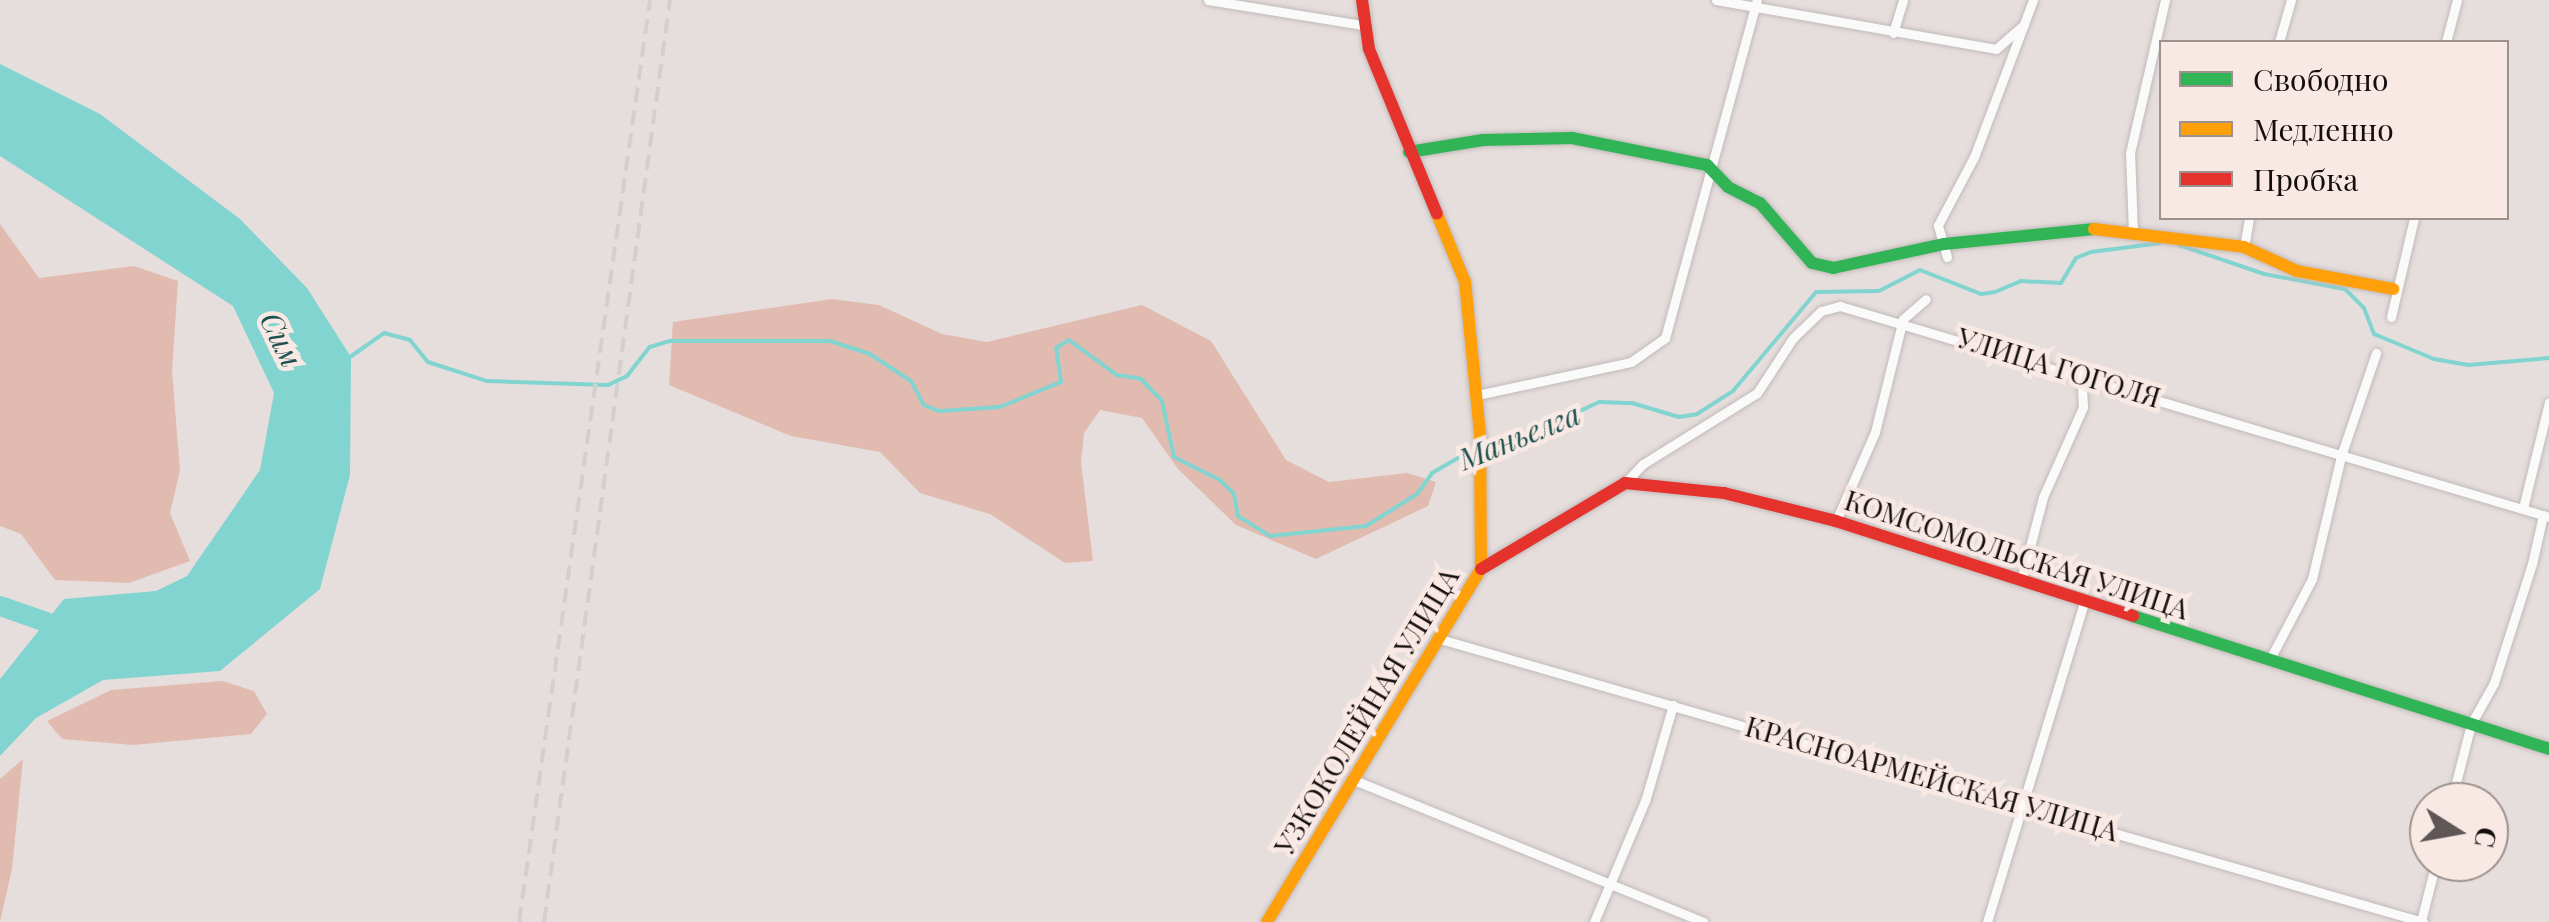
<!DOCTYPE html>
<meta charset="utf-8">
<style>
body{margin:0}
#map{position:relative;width:2549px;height:922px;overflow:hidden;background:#e6dedc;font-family:"Playfair Display",serif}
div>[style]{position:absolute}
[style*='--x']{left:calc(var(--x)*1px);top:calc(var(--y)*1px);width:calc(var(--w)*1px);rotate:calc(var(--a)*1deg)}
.green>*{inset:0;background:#e2bbb0}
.water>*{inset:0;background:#81d4cf}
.stream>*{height:4px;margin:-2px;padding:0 2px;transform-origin:2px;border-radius:2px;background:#81d4cf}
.river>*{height:20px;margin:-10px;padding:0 10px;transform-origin:10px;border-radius:10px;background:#81d4cf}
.roads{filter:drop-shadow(0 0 2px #c1bab9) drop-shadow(0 0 2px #c1bab9)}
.street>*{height:9px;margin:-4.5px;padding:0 4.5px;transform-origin:4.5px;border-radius:4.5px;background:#fbfafa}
.fast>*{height:12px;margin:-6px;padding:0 6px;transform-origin:6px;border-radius:6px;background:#30b455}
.slow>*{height:12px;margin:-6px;padding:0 6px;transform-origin:6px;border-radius:6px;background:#ff9f0a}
.jam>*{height:12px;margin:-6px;padding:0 6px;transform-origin:6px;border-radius:6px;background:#e5322d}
.rail>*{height:4px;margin-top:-2px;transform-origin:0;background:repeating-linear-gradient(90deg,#d2d0cf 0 15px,transparent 0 23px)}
span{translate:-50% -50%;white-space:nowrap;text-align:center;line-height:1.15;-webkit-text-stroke:9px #f9e9e4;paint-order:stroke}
.street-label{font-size:28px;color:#140f0e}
.water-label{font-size:30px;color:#1d514f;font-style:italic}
.legend{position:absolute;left:2159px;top:40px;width:350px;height:180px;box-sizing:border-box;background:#f9e9e4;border:2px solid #9d928e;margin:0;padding:12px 18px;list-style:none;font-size:30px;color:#140f0e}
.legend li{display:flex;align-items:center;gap:20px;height:50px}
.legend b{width:50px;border:2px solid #9d928e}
.north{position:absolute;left:2409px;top:782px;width:100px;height:100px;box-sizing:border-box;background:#f9e9e4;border:2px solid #9d928e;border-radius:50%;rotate:101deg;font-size:28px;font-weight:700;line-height:40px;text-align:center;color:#140f0e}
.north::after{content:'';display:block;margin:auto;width:35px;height:45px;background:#5e5756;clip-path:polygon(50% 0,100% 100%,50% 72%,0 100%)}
</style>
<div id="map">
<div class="green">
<i style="clip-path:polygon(0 224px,39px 278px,134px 266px,178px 281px,172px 370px,180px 471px,170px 513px,190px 561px,129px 583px,55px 580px,21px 534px,0 526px)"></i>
<i style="clip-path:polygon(832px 299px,879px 305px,942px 334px,987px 342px,1142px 305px,1211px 341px,1286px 460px,1329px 482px,1407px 473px,1436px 482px,1428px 506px,1316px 559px,1236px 525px,1178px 469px,1142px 418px,1100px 410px,1084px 433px,1081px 462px,1093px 561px,1065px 563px,990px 514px,920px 493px,880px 452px,791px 436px,669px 385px,673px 322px)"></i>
<i style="clip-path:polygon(223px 681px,254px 691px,267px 714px,251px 734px,133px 745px,62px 739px,47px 721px,111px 690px)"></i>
<i style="clip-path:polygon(23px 759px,12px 869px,0 922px,0 779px)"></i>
</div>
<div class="water">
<i style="clip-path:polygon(0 64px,100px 114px,240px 219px,307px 288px,351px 357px,350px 475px,320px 589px,220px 671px,103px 680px,36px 718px,0 756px,0 679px,64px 599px,156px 591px,187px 576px,260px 470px,274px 393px,233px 306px,0 156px)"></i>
</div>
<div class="stream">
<i style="--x:2179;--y:245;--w:90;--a:18.8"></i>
<i style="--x:2264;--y:274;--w:82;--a:10.5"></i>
<i style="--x:2345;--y:289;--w:27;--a:45"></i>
<i style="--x:2364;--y:308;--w:28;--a:69"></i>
<i style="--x:2374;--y:334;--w:65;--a:22.6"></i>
<i style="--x:2434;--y:359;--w:35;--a:10"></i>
<i style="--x:2468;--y:365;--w:81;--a:-4.9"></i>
<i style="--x:350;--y:357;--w:42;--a:-35.2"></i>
<i style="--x:384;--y:333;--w:27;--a:15"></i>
<i style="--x:410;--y:340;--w:28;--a:51"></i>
<i style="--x:428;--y:362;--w:62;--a:17.9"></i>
<i style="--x:487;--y:381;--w:121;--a:1.9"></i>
<i style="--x:608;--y:385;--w:21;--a:-25"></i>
<i style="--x:627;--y:376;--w:37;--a:-52"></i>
<i style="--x:650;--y:347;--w:21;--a:-17"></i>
<i style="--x:670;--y:341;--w:160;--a:0"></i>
<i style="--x:830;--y:341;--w:42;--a:18"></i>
<i style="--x:870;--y:354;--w:49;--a:33.4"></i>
<i style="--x:911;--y:381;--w:27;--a:62"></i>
<i style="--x:924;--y:405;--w:16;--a:22"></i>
<i style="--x:939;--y:411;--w:61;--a:-3.8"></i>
<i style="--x:1000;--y:407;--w:66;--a:-22.3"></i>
<i style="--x:1061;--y:382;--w:34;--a:-98"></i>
<i style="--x:1056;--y:348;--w:15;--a:-32"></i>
<i style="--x:1069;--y:340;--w:59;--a:36.1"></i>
<i style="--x:1117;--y:375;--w:24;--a:9"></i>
<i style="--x:1141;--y:379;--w:30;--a:46"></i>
<i style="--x:1162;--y:401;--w:57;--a:77.9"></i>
<i style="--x:1174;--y:457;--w:51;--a:26.6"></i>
<i style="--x:1220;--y:480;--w:20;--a:45"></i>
<i style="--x:1234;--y:494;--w:22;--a:80"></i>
<i style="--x:1238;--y:516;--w:38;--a:32"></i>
<i style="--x:1270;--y:536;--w:97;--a:-5.9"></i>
<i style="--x:1366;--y:526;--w:60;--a:-32.1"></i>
<i style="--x:1417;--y:494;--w:26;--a:-54"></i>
<i style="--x:1432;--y:473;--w:52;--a:-30"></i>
<i style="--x:1486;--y:444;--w:47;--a:-13.4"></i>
<i style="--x:1532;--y:433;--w:74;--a:-24.8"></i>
<i style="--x:1599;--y:402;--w:33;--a:2"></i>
<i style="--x:1632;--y:403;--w:49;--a:16.6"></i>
<i style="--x:1679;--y:417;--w:18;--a:-9"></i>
<i style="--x:1697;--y:414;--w:43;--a:-32.6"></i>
<i style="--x:1733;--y:391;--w:129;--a:-50"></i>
<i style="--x:1816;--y:292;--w:63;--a:-0.9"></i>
<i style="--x:1879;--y:291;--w:46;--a:-27.1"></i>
<i style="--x:1920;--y:270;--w:66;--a:21.5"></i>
<i style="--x:1981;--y:294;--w:14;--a:-8"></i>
<i style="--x:1995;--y:292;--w:28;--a:-23"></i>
<i style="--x:2021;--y:281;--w:40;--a:2.9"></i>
<i style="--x:2061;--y:283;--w:29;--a:-59"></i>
<i style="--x:2076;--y:258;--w:16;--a:-22"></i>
<i style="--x:2091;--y:252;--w:70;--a:-7.4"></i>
</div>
<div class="river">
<i style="--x:0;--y:606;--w:73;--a:19.2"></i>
</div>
<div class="roads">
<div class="street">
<i style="--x:1208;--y:0;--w:157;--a:9.2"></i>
<i style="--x:1716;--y:0;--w:284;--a:9.9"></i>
<i style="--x:1996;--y:49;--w:37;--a:-41"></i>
<i style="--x:1893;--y:33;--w:34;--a:-73"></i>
<i style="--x:2279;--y:42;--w:44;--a:-74.1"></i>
<i style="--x:2446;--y:42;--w:43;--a:-75.3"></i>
<i style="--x:2133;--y:233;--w:80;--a:-92.1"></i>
<i style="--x:2130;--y:153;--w:157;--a:-77.1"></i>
<i style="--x:2244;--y:247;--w:29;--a:-80"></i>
<i style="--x:1947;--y:257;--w:33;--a:-106"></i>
<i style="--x:1938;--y:225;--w:77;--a:-62.1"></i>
<i style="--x:1974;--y:157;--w:168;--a:-69.4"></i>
<i style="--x:2391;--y:317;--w:102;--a:-76.9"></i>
<i style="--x:1477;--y:395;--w:157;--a:-12.1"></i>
<i style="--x:1631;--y:362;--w:42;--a:-35.2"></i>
<i style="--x:1665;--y:338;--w:350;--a:-74.8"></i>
<i style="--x:1625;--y:483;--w:26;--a:-47"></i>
<i style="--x:1643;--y:464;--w:134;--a:-31.9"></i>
<i style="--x:1757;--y:393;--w:66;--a:-56.8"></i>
<i style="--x:1793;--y:338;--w:39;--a:-44"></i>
<i style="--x:1821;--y:311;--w:20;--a:-15"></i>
<i style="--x:1840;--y:306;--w:740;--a:16.57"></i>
<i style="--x:2523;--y:508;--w:109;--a:-76.2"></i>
<i style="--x:1836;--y:521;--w:97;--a:-66.3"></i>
<i style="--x:1875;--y:432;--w:116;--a:-76.1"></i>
<i style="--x:1903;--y:319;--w:30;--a:-41"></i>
<i style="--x:2021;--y:581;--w:87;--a:-75.3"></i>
<i style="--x:2043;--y:497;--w:98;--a:-66"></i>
<i style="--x:2083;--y:407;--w:34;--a:-93"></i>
<i style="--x:1440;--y:639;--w:1023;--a:16.06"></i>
<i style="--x:2270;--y:659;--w:90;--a:-62.3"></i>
<i style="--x:2312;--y:579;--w:126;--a:-76.7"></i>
<i style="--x:2341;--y:456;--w:109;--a:-71.2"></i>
<i style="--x:1354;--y:780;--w:377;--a:22.1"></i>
<i style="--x:2451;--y:802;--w:81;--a:-75.6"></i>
<i style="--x:2471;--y:724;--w:47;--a:-60.7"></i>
<i style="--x:2494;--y:683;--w:125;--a:-72.3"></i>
<i style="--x:2532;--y:564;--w:50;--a:-77.3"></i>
<i style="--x:2421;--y:921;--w:61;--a:-75.7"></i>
<i style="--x:1594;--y:922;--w:134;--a:-67.2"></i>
<i style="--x:1646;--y:798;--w:97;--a:-73.8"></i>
<i style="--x:1987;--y:922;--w:334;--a:-73.1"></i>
</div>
<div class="fast">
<i style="--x:1409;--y:152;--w:75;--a:-9.2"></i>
<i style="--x:1483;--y:140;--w:89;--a:-1.3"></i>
<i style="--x:1572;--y:138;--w:138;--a:11.3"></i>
<i style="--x:1707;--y:165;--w:30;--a:46"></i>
<i style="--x:1728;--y:187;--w:36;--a:27"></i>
<i style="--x:1760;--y:203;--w:79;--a:49.1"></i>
<i style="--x:1812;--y:263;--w:22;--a:13"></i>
<i style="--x:1833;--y:268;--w:114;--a:-12.2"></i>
<i style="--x:1944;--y:244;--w:151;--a:-5.7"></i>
<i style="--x:2133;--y:616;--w:437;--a:17.7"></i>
</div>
<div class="slow">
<i style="--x:2094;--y:229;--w:151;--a:6.8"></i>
<i style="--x:2244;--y:247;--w:58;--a:24.4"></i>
<i style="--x:2297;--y:271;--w:98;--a:10.6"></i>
<i style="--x:1267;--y:922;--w:413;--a:-58.8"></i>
<i style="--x:1481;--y:569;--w:135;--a:-90.4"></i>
<i style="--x:1480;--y:434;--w:153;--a:-95.6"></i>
<i style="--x:1465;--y:282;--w:74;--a:-112.4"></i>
</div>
<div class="jam">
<i style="--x:1362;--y:0;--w:49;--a:81.9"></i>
<i style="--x:1369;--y:49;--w:178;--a:67.6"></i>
<i style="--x:1481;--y:569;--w:168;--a:-30.8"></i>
<i style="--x:1625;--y:483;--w:100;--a:5.8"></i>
<i style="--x:1724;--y:493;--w:115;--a:14"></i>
<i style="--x:1836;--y:521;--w:312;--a:17.7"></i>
</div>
</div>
<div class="rail">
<i style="--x:519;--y:922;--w:931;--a:-81.91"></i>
<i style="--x:544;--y:922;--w:931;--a:-82.22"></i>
</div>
<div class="street-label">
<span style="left:2059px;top:367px;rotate:17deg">УЛИЦА ГОГОЛЯ</span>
<span style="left:2017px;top:554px;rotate:18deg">КОМСОМОЛЬСКАЯ УЛИЦА</span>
<span style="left:1366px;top:711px;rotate:-59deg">УЗКОКОЛЕЙНАЯ УЛИЦА</span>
<span style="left:1932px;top:778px;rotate:16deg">КРАСНОАРМЕЙСКАЯ УЛИЦА</span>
</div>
<div class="water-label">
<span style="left:282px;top:339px;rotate:64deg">Сим</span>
<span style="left:1519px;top:436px;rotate:-22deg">Маньелга</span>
</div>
<ul class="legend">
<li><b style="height:12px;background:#30b455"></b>Свободно</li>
<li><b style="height:12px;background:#ff9f0a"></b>Медленно</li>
<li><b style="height:12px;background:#e5322d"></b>Пробка</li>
</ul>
<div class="north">С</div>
</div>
